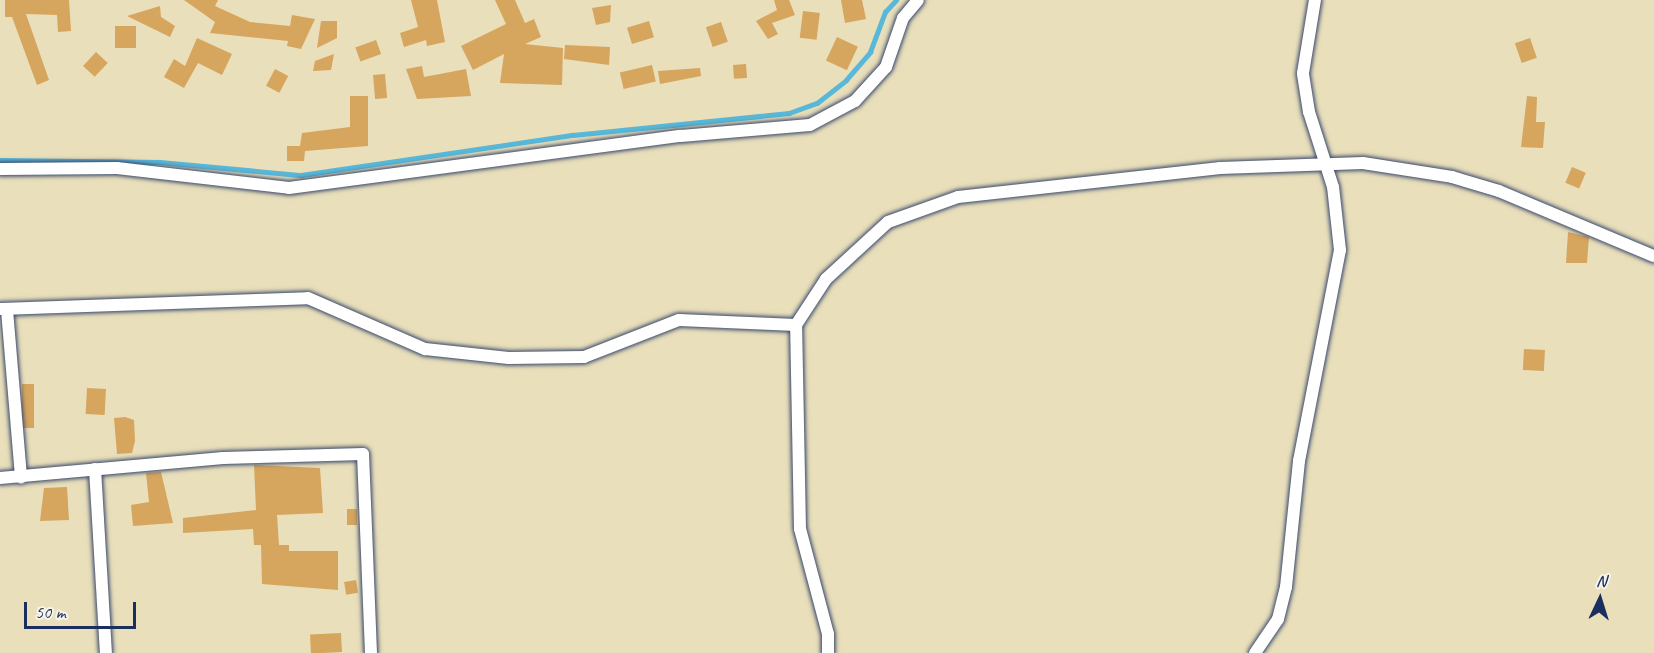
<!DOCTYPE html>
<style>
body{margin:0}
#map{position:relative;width:1654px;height:653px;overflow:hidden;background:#e9dfbb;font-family:Caveat,sans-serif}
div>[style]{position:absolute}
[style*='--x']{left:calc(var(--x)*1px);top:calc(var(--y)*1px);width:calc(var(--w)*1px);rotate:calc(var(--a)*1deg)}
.stream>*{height:4.5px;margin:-2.25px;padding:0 2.25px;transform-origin:2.25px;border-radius:2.25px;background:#59b7d8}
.building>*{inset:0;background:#d6a55e;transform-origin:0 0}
.roads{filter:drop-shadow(0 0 2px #3a496c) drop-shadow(0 0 2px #3a496c)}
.minor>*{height:12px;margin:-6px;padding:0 6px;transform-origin:6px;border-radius:6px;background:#fff}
span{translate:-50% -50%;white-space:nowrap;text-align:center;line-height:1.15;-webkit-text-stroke:6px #f7f3e8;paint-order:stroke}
.north{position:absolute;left:1570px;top:569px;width:60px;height:60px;-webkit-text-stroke:4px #f7f3e8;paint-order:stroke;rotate:4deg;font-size:16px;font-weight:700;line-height:24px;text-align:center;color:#1b2f5e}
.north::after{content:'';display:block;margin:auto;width:21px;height:27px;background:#1b2f5e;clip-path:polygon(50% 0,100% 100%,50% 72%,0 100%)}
.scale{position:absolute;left:24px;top:602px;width:112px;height:27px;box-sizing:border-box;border:3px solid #1b2f5e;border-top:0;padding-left:8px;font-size:18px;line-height:21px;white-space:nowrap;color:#1b2f5e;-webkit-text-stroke:4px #f7f3e8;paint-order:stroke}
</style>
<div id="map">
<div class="stream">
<i style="--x:0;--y:160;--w:160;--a:0.7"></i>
<i style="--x:160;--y:162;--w:142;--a:5.3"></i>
<i style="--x:301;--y:175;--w:275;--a:-8.4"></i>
<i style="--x:573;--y:135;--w:217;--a:-5.8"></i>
<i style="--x:789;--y:113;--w:30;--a:-20"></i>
<i style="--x:817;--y:103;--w:37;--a:-38"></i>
<i style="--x:846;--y:80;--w:37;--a:-49"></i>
<i style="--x:870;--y:52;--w:43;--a:-69.4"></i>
<i style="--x:885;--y:12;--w:16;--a:-47"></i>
</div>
<div class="building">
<i style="clip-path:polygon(5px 0,69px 0,71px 31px,58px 32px,57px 15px,26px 14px,49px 80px,37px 85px,12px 17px,5px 17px)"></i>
<i style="clip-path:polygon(184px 0,218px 0,215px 6px,250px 22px,290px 26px,292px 15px,315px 19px,301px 49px,287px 46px,288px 41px,210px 33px,215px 22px)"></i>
<i style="clip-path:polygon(411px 0,437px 0,445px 42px,427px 46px,426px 40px,404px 47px,400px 33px,418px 27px)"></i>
<i style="clip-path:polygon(495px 0,515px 0,525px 23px,534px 19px,541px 37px,525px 44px,563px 48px,562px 85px,500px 83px,504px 54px,473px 70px,461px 46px,506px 24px)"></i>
<i style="clip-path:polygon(774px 0,789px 0,795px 15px,772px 23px,778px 34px,768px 39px,756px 21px,777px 10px)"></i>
<i style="clip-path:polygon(841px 0,862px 0,866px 19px,845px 23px)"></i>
<i style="clip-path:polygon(611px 5px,610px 22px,596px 25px,592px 8px)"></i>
<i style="clip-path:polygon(160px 6px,161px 17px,175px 26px,170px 37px,127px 16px)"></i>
<i style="left:803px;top:11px;width:17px;height:27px;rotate:7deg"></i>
<i style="clip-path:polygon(321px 21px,337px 21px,337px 38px,317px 48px)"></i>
<i style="left:649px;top:21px;width:17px;height:23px;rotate:73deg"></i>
<i style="left:721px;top:22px;width:21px;height:16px;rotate:71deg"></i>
<i style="left:136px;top:26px;width:22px;height:21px;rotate:90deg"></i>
<i style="left:837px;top:37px;width:23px;height:26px;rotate:25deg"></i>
<i style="clip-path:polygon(197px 38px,232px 54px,222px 75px,198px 63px,184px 88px,164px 77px,174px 59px,185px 66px)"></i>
<i style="left:1530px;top:38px;width:21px;height:16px;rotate:71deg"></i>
<i style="left:376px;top:40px;width:15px;height:22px;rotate:70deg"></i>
<i style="clip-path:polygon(565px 45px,610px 47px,609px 65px,564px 59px)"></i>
<i style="left:96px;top:52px;width:16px;height:19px;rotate:43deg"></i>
<i style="clip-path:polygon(334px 54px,331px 70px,313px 71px,315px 61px)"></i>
<i style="left:746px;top:64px;width:14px;height:13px;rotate:86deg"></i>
<i style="left:652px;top:65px;width:17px;height:33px;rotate:77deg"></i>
<i style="clip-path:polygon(422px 66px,424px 77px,466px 69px,471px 96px,417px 99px,406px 69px)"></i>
<i style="clip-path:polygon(700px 68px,701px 76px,660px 84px,658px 71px)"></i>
<i style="left:275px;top:69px;width:15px;height:19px;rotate:28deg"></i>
<i style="left:385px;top:74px;width:24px;height:12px;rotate:85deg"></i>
<i style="clip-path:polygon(350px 96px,368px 96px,368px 146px,305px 151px,304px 161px,287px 161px,287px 146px,300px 146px,302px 133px,350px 127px)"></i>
<i style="clip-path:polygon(1527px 96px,1537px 97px,1536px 122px,1545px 122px,1543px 148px,1521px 147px)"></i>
<i style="left:1572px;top:167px;width:15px;height:17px;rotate:23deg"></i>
<i style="clip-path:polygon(1568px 232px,1589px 237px,1587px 263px,1566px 263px)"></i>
<i style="left:1524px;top:349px;width:21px;height:21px;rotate:3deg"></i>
<i style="left:22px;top:384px;width:12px;height:44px"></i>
<i style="left:87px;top:388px;width:19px;height:26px;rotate:3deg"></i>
<i style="clip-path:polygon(125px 417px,134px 420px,135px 441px,132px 453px,117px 454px,114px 418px)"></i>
<i style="clip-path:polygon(254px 465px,320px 468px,323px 513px,277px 515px,279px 545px,289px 545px,289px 551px,338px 551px,338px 590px,262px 584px,261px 545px,254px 545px,253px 529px,183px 533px,183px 518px,256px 510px)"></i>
<i style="clip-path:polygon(161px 472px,173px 523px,133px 526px,131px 505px,149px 502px,146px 473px)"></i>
<i style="clip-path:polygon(67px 487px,69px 520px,40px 521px,44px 488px)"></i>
<i style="left:347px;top:509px;width:10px;height:16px"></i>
<i style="left:356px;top:580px;width:13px;height:12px;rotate:81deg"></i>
<i style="left:341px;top:633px;width:19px;height:31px;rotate:87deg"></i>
</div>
<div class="roads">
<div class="minor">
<i style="--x:0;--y:169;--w:117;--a:-0.5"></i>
<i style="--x:117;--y:168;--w:173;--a:6.6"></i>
<i style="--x:289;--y:188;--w:395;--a:-7.6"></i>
<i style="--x:681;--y:136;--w:129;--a:-4.9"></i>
<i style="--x:810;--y:125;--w:51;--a:-28.1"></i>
<i style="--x:855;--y:101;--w:46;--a:-47.6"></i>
<i style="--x:886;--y:67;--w:52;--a:-70.9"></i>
<i style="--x:903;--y:18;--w:23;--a:-50"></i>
<i style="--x:0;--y:309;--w:308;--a:-2"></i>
<i style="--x:308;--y:298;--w:128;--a:23.6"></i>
<i style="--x:425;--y:349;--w:84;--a:6.1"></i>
<i style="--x:509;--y:358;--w:75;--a:-0.8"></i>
<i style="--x:584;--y:357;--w:102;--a:-21.3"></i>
<i style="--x:679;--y:320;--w:117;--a:2.4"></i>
<i style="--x:7;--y:310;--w:168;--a:85.2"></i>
<i style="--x:95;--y:469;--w:184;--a:86.6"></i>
<i style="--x:0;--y:478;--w:224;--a:-5.1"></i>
<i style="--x:223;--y:458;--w:140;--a:-1.6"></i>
<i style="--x:363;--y:454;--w:199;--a:87.7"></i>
<i style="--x:828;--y:653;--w:19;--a:-90"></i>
<i style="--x:828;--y:634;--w:109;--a:-104.9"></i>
<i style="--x:800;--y:529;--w:204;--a:-91.1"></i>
<i style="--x:796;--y:325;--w:55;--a:-56.9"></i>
<i style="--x:826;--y:279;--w:84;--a:-42.6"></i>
<i style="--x:888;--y:222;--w:74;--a:-19.7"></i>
<i style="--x:958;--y:197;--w:264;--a:-6.3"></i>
<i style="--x:1220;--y:168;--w:143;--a:-2"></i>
<i style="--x:1363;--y:163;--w:90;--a:8.9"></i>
<i style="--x:1452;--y:177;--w:49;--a:16.6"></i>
<i style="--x:1499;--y:191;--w:168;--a:22.8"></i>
<i style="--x:1255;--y:653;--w:41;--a:-55.9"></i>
<i style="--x:1278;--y:619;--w:33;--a:-76"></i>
<i style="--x:1286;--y:587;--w:127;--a:-84.1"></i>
<i style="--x:1299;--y:461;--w:215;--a:-79"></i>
<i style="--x:1340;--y:250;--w:63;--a:-96.3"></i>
<i style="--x:1333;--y:187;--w:79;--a:-107.7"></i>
<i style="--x:1309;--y:112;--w:39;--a:-99"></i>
<i style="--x:1303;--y:73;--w:74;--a:-80.7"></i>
</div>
</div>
<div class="north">N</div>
<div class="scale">50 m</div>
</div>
